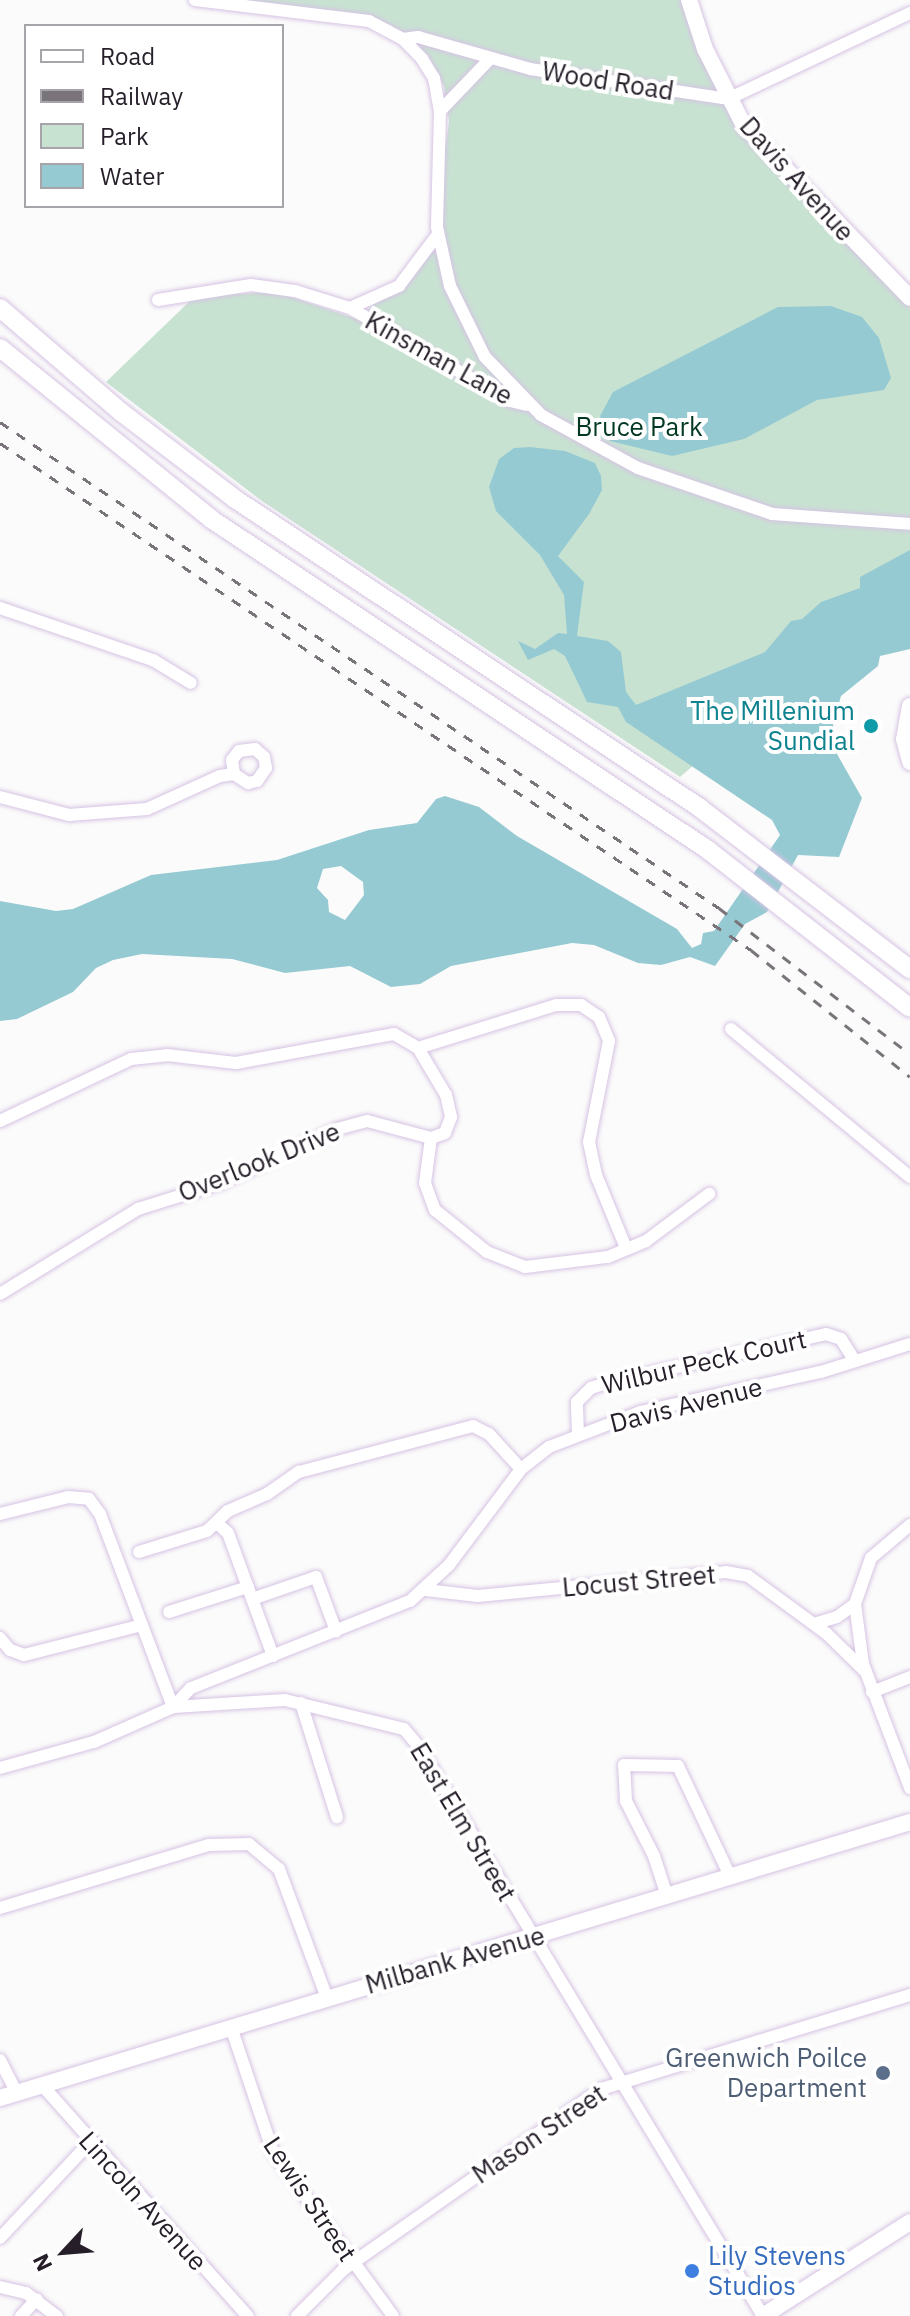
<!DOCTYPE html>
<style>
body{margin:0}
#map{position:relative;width:910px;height:2316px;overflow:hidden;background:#fbfbfb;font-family:"IBM Plex Sans",sans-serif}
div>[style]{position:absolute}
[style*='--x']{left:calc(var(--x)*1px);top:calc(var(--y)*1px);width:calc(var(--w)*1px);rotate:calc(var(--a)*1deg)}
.green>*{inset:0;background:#c8e2d2}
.water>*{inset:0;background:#96cad2}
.roads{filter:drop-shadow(0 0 2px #d6c3e3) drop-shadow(0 0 2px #d6c3e3)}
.minor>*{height:12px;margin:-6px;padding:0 6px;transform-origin:6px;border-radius:6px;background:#fff}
.major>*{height:16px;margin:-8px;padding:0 8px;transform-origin:8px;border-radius:8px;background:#fff}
.highway>*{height:18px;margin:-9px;padding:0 9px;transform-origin:9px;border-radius:9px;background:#fff}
.rail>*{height:3px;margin-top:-1.5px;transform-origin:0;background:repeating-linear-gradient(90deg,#78747a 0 10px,transparent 0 20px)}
.dots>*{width:22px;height:22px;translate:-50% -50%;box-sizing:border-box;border:4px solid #fff;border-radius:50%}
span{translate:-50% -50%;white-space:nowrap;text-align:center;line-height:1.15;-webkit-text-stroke:8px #fff;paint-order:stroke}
.street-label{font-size:26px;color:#261f2a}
.park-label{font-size:26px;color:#013821}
.culture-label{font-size:26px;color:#0d838f}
.right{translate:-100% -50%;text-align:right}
.service-label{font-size:26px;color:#4e5e75}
.shop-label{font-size:26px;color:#366cbe}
.left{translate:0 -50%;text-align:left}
.legend{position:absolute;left:24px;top:24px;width:260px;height:184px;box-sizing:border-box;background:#fff;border:2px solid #a8a5aa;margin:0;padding:10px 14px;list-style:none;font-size:24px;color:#261f2a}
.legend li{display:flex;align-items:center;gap:16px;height:40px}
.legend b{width:40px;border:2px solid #a8a5aa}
.north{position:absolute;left:24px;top:2212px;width:80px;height:80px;-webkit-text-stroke:6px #fff;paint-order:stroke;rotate:244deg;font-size:22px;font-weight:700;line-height:32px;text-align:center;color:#261f2a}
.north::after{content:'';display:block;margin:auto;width:28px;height:36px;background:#261f2a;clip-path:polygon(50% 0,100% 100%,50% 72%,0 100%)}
</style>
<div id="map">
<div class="green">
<i style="clip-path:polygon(223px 0,685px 0,715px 82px,845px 239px,910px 306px,910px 579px,680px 777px,262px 501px,106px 382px,195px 296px,276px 292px,360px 320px,371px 306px,405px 286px,432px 249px,449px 121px,444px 86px,428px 55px,391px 25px,371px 17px)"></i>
</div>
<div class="water">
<i style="clip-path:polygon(831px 306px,862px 317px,879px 338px,891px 378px,884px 390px,817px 400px,744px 439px,672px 456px,610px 441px,600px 416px,613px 392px,778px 307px)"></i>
<i style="clip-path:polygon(evenodd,530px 447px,565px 451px,595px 463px,601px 476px,602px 490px,589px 514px,558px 556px,584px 582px,577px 636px,608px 641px,621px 652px,626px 692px,636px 705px,765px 652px,791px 621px,802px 619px,821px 602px,860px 588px,860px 577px,910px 550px,910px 649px,880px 656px,878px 666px,841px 696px,833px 725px,837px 754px,862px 798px,839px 857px,798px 855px,767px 912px,745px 924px,715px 966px,690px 957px,661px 965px,638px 963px,594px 945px,572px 943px,451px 966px,420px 984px,391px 987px,350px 966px,285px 973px,232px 959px,142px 954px,113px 960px,96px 968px,73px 992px,17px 1019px,0 1021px,0 901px,56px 911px,73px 909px,151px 875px,277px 860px,369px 830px,417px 823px,436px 799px,445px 796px,479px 807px,517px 836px,677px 929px,692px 948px,701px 944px,703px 933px,714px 931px,780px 835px,772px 820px,626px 722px,618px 707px,587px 702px,565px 656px,554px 649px,528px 660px,518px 641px,535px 649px,558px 633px,567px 634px,564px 595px,540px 555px,496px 511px,489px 487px,499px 459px,514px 448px,530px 447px,341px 866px,363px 882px,364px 895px,345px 920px,329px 912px,328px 900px,317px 888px,323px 869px,341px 866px)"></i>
</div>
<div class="roads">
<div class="minor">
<i style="--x:195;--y:0;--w:175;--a:6.9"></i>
<i style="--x:369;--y:21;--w:38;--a:28"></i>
<i style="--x:403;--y:39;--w:28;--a:46"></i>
<i style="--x:422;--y:59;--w:22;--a:58"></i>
<i style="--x:434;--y:78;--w:34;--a:80"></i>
<i style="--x:440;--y:111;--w:116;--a:91.5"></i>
<i style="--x:437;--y:227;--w:60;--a:77.6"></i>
<i style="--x:450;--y:286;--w:79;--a:63.8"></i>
<i style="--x:485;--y:357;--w:81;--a:46"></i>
<i style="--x:541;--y:415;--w:111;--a:28.7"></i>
<i style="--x:638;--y:468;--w:142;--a:18.9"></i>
<i style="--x:772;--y:514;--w:138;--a:4.1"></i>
<i style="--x:403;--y:39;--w:15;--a:-8"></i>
<i style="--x:418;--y:37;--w:116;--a:15.9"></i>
<i style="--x:530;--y:69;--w:200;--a:8.6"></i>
<i style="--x:728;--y:99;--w:201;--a:-25.3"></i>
<i style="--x:440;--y:111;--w:69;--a:-46.2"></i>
<i style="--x:158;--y:300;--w:94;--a:-9.2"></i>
<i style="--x:251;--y:285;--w:44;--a:7.8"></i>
<i style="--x:295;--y:291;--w:58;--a:17.2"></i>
<i style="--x:350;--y:308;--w:185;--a:30.2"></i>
<i style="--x:510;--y:401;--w:17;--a:13"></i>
<i style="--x:350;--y:308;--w:54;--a:-24.2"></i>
<i style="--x:399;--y:286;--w:65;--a:-53.1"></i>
<i style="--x:0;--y:608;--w:162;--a:18.8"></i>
<i style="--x:153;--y:660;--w:44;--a:31.2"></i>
<i style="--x:0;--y:797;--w:71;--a:14.6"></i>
<i style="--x:69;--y:815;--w:78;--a:-4.4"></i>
<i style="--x:147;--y:809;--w:80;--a:-24.3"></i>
<i style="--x:220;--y:776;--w:14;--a:-8"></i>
<i style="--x:234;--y:774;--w:17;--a:33"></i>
<i style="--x:248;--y:783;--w:9;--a:-13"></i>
<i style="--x:257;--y:781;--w:16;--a:-55"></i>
<i style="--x:266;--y:768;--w:11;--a:-100"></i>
<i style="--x:264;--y:757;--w:12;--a:-138"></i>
<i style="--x:255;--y:749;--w:16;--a:173"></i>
<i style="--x:239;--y:751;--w:11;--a:128"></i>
<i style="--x:232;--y:760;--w:14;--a:82"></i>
<i style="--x:731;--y:1029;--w:232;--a:39.6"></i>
<i style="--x:418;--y:1048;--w:145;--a:-17.3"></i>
<i style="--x:556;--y:1005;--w:25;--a:0"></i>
<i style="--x:581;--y:1005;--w:22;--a:34"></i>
<i style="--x:599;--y:1017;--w:26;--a:67"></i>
<i style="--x:609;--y:1041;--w:103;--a:101.2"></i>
<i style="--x:589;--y:1142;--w:34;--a:78"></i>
<i style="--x:596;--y:1175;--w:79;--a:67.7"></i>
<i style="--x:0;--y:1121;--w:145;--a:-25.3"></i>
<i style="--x:131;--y:1059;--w:36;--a:-6"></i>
<i style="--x:167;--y:1055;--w:69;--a:6.6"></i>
<i style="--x:236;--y:1063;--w:161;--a:-10.4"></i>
<i style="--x:394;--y:1034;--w:28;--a:30"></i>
<i style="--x:418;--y:1048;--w:55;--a:59.2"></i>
<i style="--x:446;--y:1095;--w:23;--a:77"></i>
<i style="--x:451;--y:1117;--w:17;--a:111"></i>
<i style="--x:445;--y:1133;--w:15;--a:160"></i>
<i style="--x:431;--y:1138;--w:66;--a:-165.1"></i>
<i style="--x:367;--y:1121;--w:31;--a:165"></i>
<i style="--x:337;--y:1129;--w:128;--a:155"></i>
<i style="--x:221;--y:1183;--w:87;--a:162.6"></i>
<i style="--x:138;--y:1209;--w:162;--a:148.4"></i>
<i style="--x:431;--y:1138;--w:45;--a:97.6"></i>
<i style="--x:425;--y:1183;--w:29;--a:70"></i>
<i style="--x:435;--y:1210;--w:67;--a:38.9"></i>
<i style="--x:487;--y:1252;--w:41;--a:21.5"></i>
<i style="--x:525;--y:1267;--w:84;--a:-6.9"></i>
<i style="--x:608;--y:1257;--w:41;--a:-22.8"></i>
<i style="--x:646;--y:1241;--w:79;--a:-36.7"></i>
<i style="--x:578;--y:1435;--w:33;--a:-92"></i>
<i style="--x:577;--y:1402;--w:20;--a:-45"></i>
<i style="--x:591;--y:1388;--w:20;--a:-18"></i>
<i style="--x:610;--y:1382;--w:221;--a:-12.5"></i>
<i style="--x:826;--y:1334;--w:16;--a:18"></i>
<i style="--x:841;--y:1339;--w:26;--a:58"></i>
<i style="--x:0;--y:1514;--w:70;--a:-14"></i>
<i style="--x:68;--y:1497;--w:21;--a:5"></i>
<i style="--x:89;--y:1499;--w:19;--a:54"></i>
<i style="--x:100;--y:1514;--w:119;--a:69.3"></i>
<i style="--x:142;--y:1625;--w:122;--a:165.7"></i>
<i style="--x:24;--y:1655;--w:15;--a:-160"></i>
<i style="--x:10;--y:1650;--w:16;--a:-130"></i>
<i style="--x:218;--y:1524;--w:13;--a:42"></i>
<i style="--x:228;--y:1533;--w:131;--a:69.9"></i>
<i style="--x:910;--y:1525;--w:51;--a:139.8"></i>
<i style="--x:871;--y:1558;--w:49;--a:109.2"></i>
<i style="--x:855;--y:1604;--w:61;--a:82.4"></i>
<i style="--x:863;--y:1664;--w:133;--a:69.2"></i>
<i style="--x:139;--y:1552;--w:71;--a:-17.2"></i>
<i style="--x:207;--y:1531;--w:29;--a:-44"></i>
<i style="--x:228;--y:1511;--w:43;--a:-23.6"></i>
<i style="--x:267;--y:1494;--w:39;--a:-35"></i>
<i style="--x:299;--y:1472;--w:180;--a:-14.8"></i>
<i style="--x:473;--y:1426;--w:18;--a:27"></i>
<i style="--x:489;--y:1434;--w:47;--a:47.6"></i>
<i style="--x:426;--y:1590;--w:52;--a:6.6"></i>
<i style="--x:478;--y:1596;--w:249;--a:-5.5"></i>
<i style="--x:726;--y:1572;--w:22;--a:10"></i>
<i style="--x:748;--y:1576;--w:97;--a:36.2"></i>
<i style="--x:826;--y:1633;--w:56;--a:44.3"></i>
<i style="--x:252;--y:1599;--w:68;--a:-19"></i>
<i style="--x:316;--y:1577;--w:58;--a:69.7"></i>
<i style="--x:169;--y:1612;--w:83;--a:-17.6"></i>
<i style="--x:814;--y:1624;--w:24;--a:-17"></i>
<i style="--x:837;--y:1617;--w:22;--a:-36"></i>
<i style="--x:142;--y:1625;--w:88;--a:69.3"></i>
<i style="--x:872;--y:1692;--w:41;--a:-21.5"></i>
<i style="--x:301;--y:1703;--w:120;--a:72.5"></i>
<i style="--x:173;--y:1707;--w:26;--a:-47"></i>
<i style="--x:191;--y:1688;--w:236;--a:-21.7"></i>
<i style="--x:410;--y:1601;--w:53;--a:-42.7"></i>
<i style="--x:449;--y:1565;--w:120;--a:-53.1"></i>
<i style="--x:521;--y:1469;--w:36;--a:-38"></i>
<i style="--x:549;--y:1447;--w:97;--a:-21"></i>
<i style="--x:640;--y:1412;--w:185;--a:-12.5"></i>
<i style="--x:821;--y:1372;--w:93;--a:-17.5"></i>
<i style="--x:0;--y:1768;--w:98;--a:-15.5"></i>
<i style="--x:94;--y:1742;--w:86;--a:-23.9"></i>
<i style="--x:173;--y:1707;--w:112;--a:-3.6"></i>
<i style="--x:285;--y:1700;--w:122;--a:13.7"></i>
<i style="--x:404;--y:1729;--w:25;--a:50"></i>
<i style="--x:420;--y:1748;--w:664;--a:58.87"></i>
<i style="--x:667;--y:1896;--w:42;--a:-108"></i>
<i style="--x:654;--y:1856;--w:62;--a:-117"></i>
<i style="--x:626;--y:1801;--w:36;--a:-93"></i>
<i style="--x:624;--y:1765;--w:54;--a:1.1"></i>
<i style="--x:678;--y:1766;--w:122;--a:64.7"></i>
<i style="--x:0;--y:1908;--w:218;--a:-16.8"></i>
<i style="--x:209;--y:1845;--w:40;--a:-1.4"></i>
<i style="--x:249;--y:1844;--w:39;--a:40"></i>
<i style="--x:279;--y:1869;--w:138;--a:69.6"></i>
<i style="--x:231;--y:2027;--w:132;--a:71.4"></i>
<i style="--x:273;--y:2152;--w:203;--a:53.8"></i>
<i style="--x:0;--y:2060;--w:35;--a:63"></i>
<i style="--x:41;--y:2084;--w:311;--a:48.3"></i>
<i style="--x:0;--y:2238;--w:132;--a:-46.8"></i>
<i style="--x:0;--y:2287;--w:27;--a:13"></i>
<i style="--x:26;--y:2293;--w:39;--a:37"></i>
<i style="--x:21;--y:2316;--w:23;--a:-47"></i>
<i style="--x:297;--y:2316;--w:66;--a:-45"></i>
<i style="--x:344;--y:2269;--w:314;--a:-35"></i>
<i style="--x:601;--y:2089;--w:323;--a:-16.9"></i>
</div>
<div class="major">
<i style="--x:689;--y:0;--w:52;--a:71.9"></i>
<i style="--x:705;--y:49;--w:86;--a:63.1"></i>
<i style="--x:744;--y:126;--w:239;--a:46"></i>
<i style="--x:910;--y:706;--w:34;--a:100"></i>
<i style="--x:904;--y:739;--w:24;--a:75"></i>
<i style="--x:0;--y:2098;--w:951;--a:-16.87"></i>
<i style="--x:763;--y:2316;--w:174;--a:-32.6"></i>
</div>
<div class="highway">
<i style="--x:0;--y:308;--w:160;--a:40.7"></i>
<i style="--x:121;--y:412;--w:143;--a:37.3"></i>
<i style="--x:235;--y:499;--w:558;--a:33.6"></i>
<i style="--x:700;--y:808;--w:265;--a:37.5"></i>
<i style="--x:0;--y:348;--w:272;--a:39"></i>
<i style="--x:211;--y:519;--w:597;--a:33.66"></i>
<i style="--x:708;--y:850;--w:256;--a:38"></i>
</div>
</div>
<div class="rail">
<i style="--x:0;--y:422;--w:868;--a:34.06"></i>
<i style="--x:719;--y:908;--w:240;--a:37.4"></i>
<i style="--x:0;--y:443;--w:906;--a:34.02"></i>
<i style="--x:751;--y:950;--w:203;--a:38.6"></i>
</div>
<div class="dots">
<i style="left:871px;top:726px;background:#0f9aa8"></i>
<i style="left:883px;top:2073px;background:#5c6f8a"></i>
<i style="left:692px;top:2271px;background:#3f7fe0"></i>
</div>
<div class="street-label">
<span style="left:608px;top:81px;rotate:9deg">Wood Road</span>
<span style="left:797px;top:179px;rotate:48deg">Davis Avenue</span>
<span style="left:439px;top:358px;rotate:29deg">Kinsman Lane</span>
<span style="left:259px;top:1162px;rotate:-22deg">Overlook Drive</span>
<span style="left:704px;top:1362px;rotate:-13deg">Wilbur Peck Court</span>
<span style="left:686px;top:1405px;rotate:-14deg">Davis Avenue</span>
<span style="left:639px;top:1581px;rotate:-5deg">Locust Street</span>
<span style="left:463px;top:1822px;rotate:59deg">East Elm Street</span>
<span style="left:455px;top:1960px;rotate:-16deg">Milbank Avenue</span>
<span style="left:539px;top:2134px;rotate:-34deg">Mason Street</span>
<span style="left:310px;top:2199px;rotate:56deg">Lewis Street</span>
<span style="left:143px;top:2201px;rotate:48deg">Lincoln Avenue</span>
</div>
<div class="park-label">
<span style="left:639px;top:427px">Bruce Park</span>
</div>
<div class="culture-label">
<span class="right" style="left:855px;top:726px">The Millenium<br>Sundial</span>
</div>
<div class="service-label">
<span class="right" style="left:867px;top:2073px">Greenwich Poilce<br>Department</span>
</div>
<div class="shop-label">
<span class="left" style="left:708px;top:2271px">Lily Stevens<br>Studios</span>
</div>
<ul class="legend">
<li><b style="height:10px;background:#fff"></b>Road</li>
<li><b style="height:10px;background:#78747a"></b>Railway</li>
<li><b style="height:22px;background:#c8e2d2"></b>Park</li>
<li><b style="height:22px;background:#96cad2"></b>Water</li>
</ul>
<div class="north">N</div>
</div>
